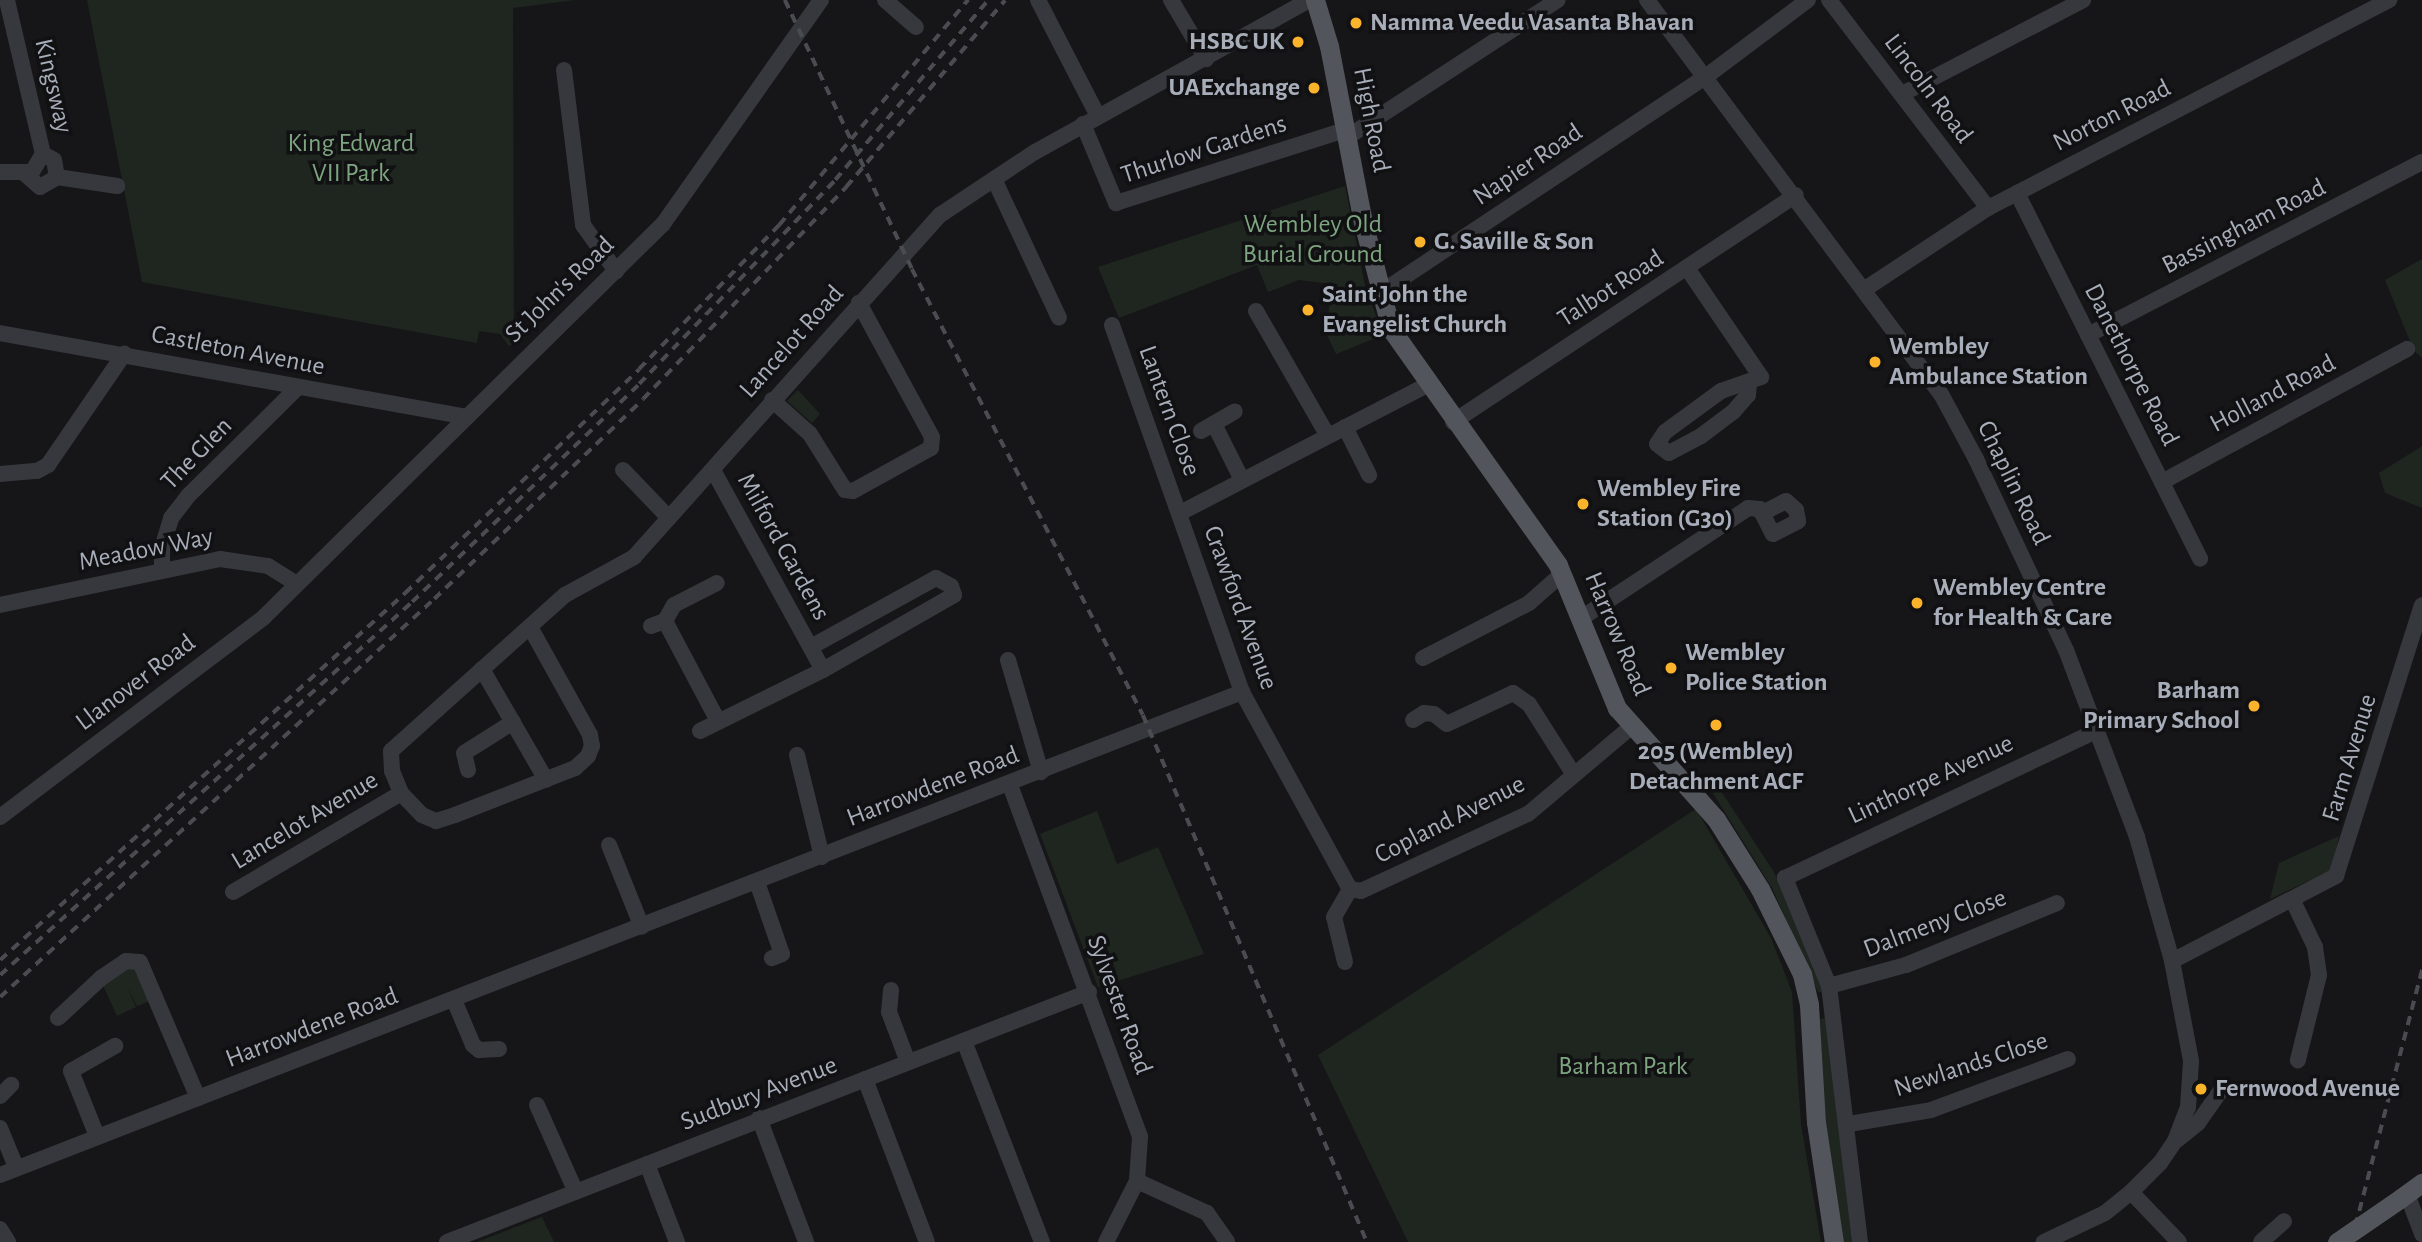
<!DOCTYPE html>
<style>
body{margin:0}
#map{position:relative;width:2422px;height:1242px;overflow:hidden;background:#161618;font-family:"Alegreya Sans",sans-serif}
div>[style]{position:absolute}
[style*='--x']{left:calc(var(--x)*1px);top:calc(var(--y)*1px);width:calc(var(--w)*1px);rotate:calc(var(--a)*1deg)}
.green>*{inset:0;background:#1e261f}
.minor>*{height:16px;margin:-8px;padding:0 8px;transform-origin:8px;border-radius:8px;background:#37383d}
.major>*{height:19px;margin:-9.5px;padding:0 9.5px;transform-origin:9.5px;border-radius:9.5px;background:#53555c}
.rail>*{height:3.5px;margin-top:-1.75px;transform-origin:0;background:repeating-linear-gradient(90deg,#4a4c52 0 9px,transparent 0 16px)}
.major-bridge>*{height:19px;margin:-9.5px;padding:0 9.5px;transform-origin:9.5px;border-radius:9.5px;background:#53555c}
.dots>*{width:19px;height:19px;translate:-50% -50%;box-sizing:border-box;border:4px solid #111113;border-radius:50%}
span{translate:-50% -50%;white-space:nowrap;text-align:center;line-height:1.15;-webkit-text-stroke:7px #111113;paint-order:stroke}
.poi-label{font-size:26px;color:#a7adb9;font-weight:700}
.left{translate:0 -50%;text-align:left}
.right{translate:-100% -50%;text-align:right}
.street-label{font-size:26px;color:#a7adb9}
.park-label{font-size:26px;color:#7da57f}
</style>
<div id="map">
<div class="green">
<i style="clip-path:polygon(87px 0,576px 0,513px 8px,514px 343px,509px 346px,500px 334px,479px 331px,477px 343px,142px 282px)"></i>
<i style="clip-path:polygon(1345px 186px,1365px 286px,1383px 335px,1336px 354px,1326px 333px,1332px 284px,1299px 280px,1268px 292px,1257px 265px,1119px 318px,1098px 267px)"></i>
<i style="clip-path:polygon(2422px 259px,2422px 358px,2414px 351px,2385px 280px)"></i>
<i style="clip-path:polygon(798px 390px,820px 414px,812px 423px,787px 401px)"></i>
<i style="clip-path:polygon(2422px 446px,2422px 508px,2385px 493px,2379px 473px)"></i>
<i style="clip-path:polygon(1717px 785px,1774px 872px,1824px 992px,1818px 992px,1772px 888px,1711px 790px)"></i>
<i style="clip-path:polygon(1696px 809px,1771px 938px,1792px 992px,1801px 1124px,1821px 1242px,1408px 1242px,1318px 1055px)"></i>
<i style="clip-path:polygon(1097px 811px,1117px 864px,1158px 847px,1204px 954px,1098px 987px,1040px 834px)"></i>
<i style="clip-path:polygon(2339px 836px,2332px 870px,2270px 899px,2279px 863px)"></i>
<i style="clip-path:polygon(132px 964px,153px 1000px,137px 1006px,127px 987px,136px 1007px,117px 1016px,101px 981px)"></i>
<i style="clip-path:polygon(1826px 1018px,1852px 1242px,1842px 1242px,1824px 1108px,1820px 1019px)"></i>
<i style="clip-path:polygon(542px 1217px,554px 1242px,477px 1242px)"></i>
</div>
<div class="minor">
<i style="--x:885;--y:0;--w:41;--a:41.1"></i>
<i style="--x:1038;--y:0;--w:131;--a:62.7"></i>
<i style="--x:1171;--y:0;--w:69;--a:59.3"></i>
<i style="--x:1647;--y:0;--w:492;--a:53.3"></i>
<i style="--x:1941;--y:394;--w:74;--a:61.7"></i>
<i style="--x:1976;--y:459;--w:211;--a:64.8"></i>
<i style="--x:2066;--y:650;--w:200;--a:69.2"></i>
<i style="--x:2137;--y:837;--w:129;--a:74.2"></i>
<i style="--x:2172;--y:961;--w:102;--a:79.2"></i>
<i style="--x:2191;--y:1061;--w:46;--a:93.7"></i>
<i style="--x:2188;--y:1107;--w:36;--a:111"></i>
<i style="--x:2175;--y:1141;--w:27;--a:124"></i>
<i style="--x:2160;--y:1163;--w:41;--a:135"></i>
<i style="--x:2131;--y:1192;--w:33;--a:141"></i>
<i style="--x:2105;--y:1213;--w:68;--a:154.6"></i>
<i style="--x:1829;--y:0;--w:262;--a:52.6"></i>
<i style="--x:564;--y:70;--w:156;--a:83"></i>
<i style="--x:583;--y:225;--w:57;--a:54.3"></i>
<i style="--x:1902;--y:94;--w:204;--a:-27.4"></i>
<i style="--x:1083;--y:124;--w:86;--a:67.3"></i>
<i style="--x:1116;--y:203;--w:244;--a:-17.7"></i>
<i style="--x:1349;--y:136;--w:249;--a:-33.1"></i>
<i style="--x:0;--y:172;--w:32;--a:0"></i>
<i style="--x:32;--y:172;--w:21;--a:-59"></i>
<i style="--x:43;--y:154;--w:158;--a:-103.2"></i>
<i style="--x:25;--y:174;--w:20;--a:41"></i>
<i style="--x:40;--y:187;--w:20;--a:-30"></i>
<i style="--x:57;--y:177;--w:17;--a:-100"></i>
<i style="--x:54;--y:160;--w:13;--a:-151"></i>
<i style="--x:57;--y:177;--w:61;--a:8.5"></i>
<i style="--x:994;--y:179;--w:153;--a:64.9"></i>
<i style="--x:2017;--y:193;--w:409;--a:63.4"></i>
<i style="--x:1687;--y:268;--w:132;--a:55.8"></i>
<i style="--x:1761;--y:377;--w:42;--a:160.7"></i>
<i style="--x:1721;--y:391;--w:69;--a:143.8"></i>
<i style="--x:1665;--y:432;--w:14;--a:124"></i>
<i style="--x:1657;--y:444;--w:15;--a:37"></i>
<i style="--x:1669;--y:453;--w:36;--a:-28"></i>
<i style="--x:1701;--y:436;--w:40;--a:-37"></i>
<i style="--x:1733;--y:412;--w:23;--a:-49"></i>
<i style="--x:1748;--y:395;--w:11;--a:-85"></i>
<i style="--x:1865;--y:289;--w:147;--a:-33.4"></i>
<i style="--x:1988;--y:208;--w:452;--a:-27.4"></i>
<i style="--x:1380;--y:293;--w:389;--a:-33.6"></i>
<i style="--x:1704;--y:78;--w:130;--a:-36.9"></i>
<i style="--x:1256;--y:311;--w:144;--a:60.1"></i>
<i style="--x:1112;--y:325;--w:389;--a:70.5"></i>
<i style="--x:1242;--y:692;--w:225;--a:61.3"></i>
<i style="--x:0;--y:333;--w:474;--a:10.2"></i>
<i style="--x:2088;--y:335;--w:376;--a:-27.4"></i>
<i style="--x:772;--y:400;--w:51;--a:41.8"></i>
<i style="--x:810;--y:434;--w:66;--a:58"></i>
<i style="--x:845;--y:490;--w:8;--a:7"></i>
<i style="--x:853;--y:491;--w:89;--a:-28.9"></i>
<i style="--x:931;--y:448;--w:11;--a:-85"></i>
<i style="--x:932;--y:437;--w:153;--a:-118.6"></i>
<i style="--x:1453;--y:422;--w:411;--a:-33.5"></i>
<i style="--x:1214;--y:424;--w:63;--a:63.4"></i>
<i style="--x:1345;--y:427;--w:54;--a:63.4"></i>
<i style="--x:1201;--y:431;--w:39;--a:-30"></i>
<i style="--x:623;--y:470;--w:66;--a:46.2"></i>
<i style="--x:713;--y:470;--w:228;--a:61.2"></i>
<i style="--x:0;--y:474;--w:37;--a:-5"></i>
<i style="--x:37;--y:471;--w:13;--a:-29"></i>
<i style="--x:48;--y:465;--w:135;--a:-55.6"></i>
<i style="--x:2162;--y:482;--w:279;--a:-28.5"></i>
<i style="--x:1180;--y:513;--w:278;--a:-27.4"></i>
<i style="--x:162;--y:570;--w:22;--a:-90"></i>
<i style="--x:162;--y:548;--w:31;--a:-73"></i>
<i style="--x:171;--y:518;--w:28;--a:-52"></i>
<i style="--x:188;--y:496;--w:155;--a:-44.7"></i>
<i style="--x:0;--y:605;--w:225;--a:-11.8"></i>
<i style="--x:220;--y:559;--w:49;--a:8.3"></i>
<i style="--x:268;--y:566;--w:34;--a:32"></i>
<i style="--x:1583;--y:617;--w:198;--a:-33.4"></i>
<i style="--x:1748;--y:508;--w:12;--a:5"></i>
<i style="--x:1760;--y:509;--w:28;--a:63"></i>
<i style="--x:1773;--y:534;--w:28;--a:-27"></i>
<i style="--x:1798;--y:521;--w:11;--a:-100"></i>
<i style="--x:1796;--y:510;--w:13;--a:-138"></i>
<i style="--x:1786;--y:501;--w:27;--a:153"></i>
<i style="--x:665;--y:621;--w:113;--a:62.1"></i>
<i style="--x:651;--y:626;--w:15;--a:-20"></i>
<i style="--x:665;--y:621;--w:18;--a:-61"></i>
<i style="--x:674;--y:605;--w:48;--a:-27.1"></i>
<i style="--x:530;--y:627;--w:124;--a:60.9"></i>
<i style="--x:590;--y:735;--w:11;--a:80"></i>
<i style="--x:592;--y:746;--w:11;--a:112"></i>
<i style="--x:588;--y:756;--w:18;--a:137"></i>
<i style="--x:575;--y:768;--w:129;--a:158.6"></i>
<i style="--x:455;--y:815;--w:20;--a:162"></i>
<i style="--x:436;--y:821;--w:15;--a:-157"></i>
<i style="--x:422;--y:815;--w:30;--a:-134"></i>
<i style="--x:401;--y:793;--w:24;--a:-112"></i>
<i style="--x:392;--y:771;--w:20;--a:-93"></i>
<i style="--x:391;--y:751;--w:234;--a:-41.9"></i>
<i style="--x:565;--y:595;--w:79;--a:-28.8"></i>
<i style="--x:634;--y:557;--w:459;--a:-48.2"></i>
<i style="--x:940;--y:215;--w:114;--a:-33.6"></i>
<i style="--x:1035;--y:152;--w:313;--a:-29"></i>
<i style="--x:1423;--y:658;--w:119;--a:-27.4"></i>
<i style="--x:1529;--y:603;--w:45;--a:-41.4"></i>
<i style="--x:1008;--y:660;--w:117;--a:73.6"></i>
<i style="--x:482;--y:669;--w:128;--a:60"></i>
<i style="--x:1413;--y:720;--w:13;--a:-32"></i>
<i style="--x:1424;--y:713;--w:10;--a:6"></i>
<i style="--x:1434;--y:714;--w:16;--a:38"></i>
<i style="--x:1447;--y:724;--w:73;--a:-25.2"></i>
<i style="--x:1513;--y:693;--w:19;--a:35"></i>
<i style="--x:1529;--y:704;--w:84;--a:57.6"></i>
<i style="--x:700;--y:731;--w:137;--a:-26.4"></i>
<i style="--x:823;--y:670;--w:151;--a:-29.8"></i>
<i style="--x:954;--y:595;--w:9;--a:-108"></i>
<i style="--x:951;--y:586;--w:17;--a:-152"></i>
<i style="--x:936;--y:578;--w:143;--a:151.1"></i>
<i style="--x:797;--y:755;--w:105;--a:76.2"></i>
<i style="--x:468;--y:770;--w:17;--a:-103"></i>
<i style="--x:464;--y:753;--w:58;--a:-32.3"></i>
<i style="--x:1010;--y:785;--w:375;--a:69.7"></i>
<i style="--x:1140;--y:1137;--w:44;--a:93.9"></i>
<i style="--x:1137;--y:1181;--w:68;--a:116.9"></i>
<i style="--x:0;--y:817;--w:331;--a:-37.1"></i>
<i style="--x:264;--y:617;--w:560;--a:-44.57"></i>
<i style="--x:663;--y:224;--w:274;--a:-54.8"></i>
<i style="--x:609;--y:845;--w:88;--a:68.1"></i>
<i style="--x:757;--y:882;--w:76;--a:70.9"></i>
<i style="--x:782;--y:954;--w:11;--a:158"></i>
<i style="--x:1350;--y:889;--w:11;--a:10"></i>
<i style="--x:1361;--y:891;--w:184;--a:-24.8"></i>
<i style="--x:1528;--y:814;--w:135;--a:-40.2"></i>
<i style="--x:233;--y:892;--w:195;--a:-30.5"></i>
<i style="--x:2293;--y:901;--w:51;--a:64.4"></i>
<i style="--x:2315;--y:947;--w:28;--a:82"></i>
<i style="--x:2319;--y:975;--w:88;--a:103.9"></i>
<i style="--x:2172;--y:961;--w:185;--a:-27.4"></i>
<i style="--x:2336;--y:876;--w:284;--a:-72.4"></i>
<i style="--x:1345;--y:962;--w:46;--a:-103.7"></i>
<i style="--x:1334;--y:917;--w:32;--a:-60"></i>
<i style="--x:1829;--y:986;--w:80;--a:-15.3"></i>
<i style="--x:1906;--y:965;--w:163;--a:-22.3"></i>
<i style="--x:891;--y:990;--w:22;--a:95"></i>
<i style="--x:889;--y:1012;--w:53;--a:69.2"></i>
<i style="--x:454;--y:1000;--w:49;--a:67.1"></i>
<i style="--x:473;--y:1045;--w:8;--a:40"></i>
<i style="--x:479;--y:1050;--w:20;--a:-3"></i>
<i style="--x:58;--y:1018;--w:59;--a:-42.9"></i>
<i style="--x:101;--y:978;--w:30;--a:-34"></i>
<i style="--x:126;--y:961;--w:14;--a:4"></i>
<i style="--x:140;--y:962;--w:148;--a:66.9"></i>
<i style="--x:964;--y:1041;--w:216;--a:68.8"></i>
<i style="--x:865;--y:1079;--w:174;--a:69.2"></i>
<i style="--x:0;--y:1096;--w:16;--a:-45"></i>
<i style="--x:537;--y:1105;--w:95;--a:65.9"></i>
<i style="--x:759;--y:1118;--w:133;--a:69.2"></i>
<i style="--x:1849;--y:1124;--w:83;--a:-9.7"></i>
<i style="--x:1931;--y:1110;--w:146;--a:-20.4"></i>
<i style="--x:0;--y:1128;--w:42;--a:67.7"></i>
<i style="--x:97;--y:1136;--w:70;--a:-111.8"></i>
<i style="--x:71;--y:1071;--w:51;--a:-29.6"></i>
<i style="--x:2177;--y:1140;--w:27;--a:-39"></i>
<i style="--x:2198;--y:1123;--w:39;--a:-55"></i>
<i style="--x:647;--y:1164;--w:84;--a:69"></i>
<i style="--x:0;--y:1175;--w:1333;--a:-21.25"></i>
<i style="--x:1137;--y:1181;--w:77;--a:24.6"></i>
<i style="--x:1207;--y:1213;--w:35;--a:55"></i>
<i style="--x:2131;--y:1192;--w:69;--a:46.2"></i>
<i style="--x:2407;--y:1194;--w:43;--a:69.4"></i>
<i style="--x:0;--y:1229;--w:15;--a:58"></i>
<i style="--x:447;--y:1242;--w:689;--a:-21.28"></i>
<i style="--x:1860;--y:1242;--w:258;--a:-96.9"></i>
<i style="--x:1829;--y:986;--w:117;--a:-112.2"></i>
<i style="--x:1785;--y:878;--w:346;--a:-25.3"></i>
<i style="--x:2261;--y:1242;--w:31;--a:-42"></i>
</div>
<div class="major">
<i style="--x:1315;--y:0;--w:48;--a:73.1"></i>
<i style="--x:1329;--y:46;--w:175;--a:79.1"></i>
<i style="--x:1362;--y:218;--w:115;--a:75.4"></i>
<i style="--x:1391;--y:329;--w:289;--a:54.7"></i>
<i style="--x:1558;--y:565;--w:155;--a:67.6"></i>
<i style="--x:1617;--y:708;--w:149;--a:48.3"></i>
<i style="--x:1716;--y:819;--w:83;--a:57.8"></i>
<i style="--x:1760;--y:889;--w:95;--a:63.7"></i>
<i style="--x:1802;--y:974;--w:32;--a:77"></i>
<i style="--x:1809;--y:1005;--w:117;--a:86.6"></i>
<i style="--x:1816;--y:1122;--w:121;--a:81.5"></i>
<i style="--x:2401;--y:1198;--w:26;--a:-36"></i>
</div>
<div class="rail">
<i style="--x:785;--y:0;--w:297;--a:64.7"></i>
<i style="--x:912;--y:269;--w:502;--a:62.62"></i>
<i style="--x:1143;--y:715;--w:573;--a:66.97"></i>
<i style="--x:0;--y:960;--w:547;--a:-42.18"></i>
<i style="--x:405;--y:593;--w:324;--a:-43.7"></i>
<i style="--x:639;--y:369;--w:201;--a:-45.8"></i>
<i style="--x:779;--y:225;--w:294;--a:-50"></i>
<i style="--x:0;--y:975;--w:556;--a:-42.16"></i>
<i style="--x:412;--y:602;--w:315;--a:-43.8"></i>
<i style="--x:639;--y:384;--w:283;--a:-46.1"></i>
<i style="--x:835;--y:180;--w:236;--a:-49.6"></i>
<i style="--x:0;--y:997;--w:589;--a:-42.52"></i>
<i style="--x:434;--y:599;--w:289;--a:-43.7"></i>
<i style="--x:643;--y:399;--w:294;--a:-46.2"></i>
<i style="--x:846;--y:187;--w:245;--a:-49.6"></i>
<i style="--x:2351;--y:1242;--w:282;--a:-75.4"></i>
</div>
<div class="major-bridge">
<i style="--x:2337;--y:1242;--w:78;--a:-34.5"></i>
</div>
<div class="dots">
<i style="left:1356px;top:23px;background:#fbb32b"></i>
<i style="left:1298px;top:42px;background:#fbb32b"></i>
<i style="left:1314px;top:88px;background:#fbb32b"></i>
<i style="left:1420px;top:242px;background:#fbb32b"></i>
<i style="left:1308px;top:310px;background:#fbb32b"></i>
<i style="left:1875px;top:362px;background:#fbb32b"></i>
<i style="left:1583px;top:504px;background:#fbb32b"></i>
<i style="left:1917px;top:603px;background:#fbb32b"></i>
<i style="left:1671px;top:668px;background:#fbb32b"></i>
<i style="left:2254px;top:706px;background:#fbb32b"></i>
<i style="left:1716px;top:725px;background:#fbb32b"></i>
<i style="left:2201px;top:1089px;background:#fbb32b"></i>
</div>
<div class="poi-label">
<span class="left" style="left:1370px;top:23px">Namma Veedu Vasanta Bhavan</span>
<span class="right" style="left:1284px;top:42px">HSBC UK</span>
<span class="right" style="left:1300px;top:88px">UAExchange</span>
<span class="left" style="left:1434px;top:242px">G. Saville &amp; Son</span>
<span class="left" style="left:1322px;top:310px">Saint John the<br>Evangelist Church</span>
<span class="left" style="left:1889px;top:362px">Wembley<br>Ambulance Station</span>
<span class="left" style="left:1597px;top:504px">Wembley Fire<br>Station (G30)</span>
<span class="left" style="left:1933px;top:603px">Wembley Centre<br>for Health &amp; Care</span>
<span class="left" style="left:1685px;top:668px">Wembley<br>Police Station</span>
<span class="right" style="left:2240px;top:706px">Barham<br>Primary School</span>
<span style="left:1716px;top:767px">205 (Wembley)<br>Detachment ACF</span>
<span class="left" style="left:2215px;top:1089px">Fernwood Avenue</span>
</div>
<div class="street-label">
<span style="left:53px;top:86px;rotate:77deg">Kingsway</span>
<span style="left:1928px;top:89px;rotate:53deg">Lincoln Road</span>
<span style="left:2112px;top:116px;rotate:-27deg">Norton Road</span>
<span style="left:1371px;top:120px;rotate:79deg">High Road</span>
<span style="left:1204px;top:150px;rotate:-18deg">Thurlow Gardens</span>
<span style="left:1528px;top:165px;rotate:-34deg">Napier Road</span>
<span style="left:2244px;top:227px;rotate:-27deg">Bassingham Road</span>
<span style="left:1611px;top:289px;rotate:-33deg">Talbot Road</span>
<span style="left:560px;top:290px;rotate:-44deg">St John's Road</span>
<span style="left:792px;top:342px;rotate:-48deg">Lancelot Road</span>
<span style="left:238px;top:351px;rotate:11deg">Castleton Avenue</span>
<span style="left:2131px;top:365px;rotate:63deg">Danethorpe Road</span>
<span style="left:2273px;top:394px;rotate:-28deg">Holland Road</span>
<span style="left:1169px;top:411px;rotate:70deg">Lantern Close</span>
<span style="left:197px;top:454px;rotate:-46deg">The Glen</span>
<span style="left:2013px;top:483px;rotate:64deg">Chaplin Road</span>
<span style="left:783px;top:547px;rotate:61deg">Milford Gardens</span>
<span style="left:146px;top:550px;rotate:-11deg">Meadow Way</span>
<span style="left:1240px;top:608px;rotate:70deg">Crawford Avenue</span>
<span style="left:1617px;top:634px;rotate:67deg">Harrow Road</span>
<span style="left:136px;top:683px;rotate:-37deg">Llanover Road</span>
<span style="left:2350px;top:758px;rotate:-73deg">Farm Avenue</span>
<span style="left:1931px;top:780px;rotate:-25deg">Linthorpe Avenue</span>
<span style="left:933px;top:787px;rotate:-21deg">Harrowdene Road</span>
<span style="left:1450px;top:820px;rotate:-27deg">Copland Avenue</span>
<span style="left:305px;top:821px;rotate:-31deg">Lancelot Avenue</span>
<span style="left:1935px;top:924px;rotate:-21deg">Dalmeny Close</span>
<span style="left:1119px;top:1005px;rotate:70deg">Sylvester Road</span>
<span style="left:312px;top:1028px;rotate:-21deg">Harrowdene Road</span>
<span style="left:1971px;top:1065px;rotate:-18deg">Newlands Close</span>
<span style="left:759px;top:1094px;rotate:-21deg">Sudbury Avenue</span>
</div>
<div class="park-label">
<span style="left:351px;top:159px">King Edward<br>VII Park</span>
<span style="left:1313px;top:240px">Wembley Old<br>Burial Ground</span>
<span style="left:1623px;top:1067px">Barham Park</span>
</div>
</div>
